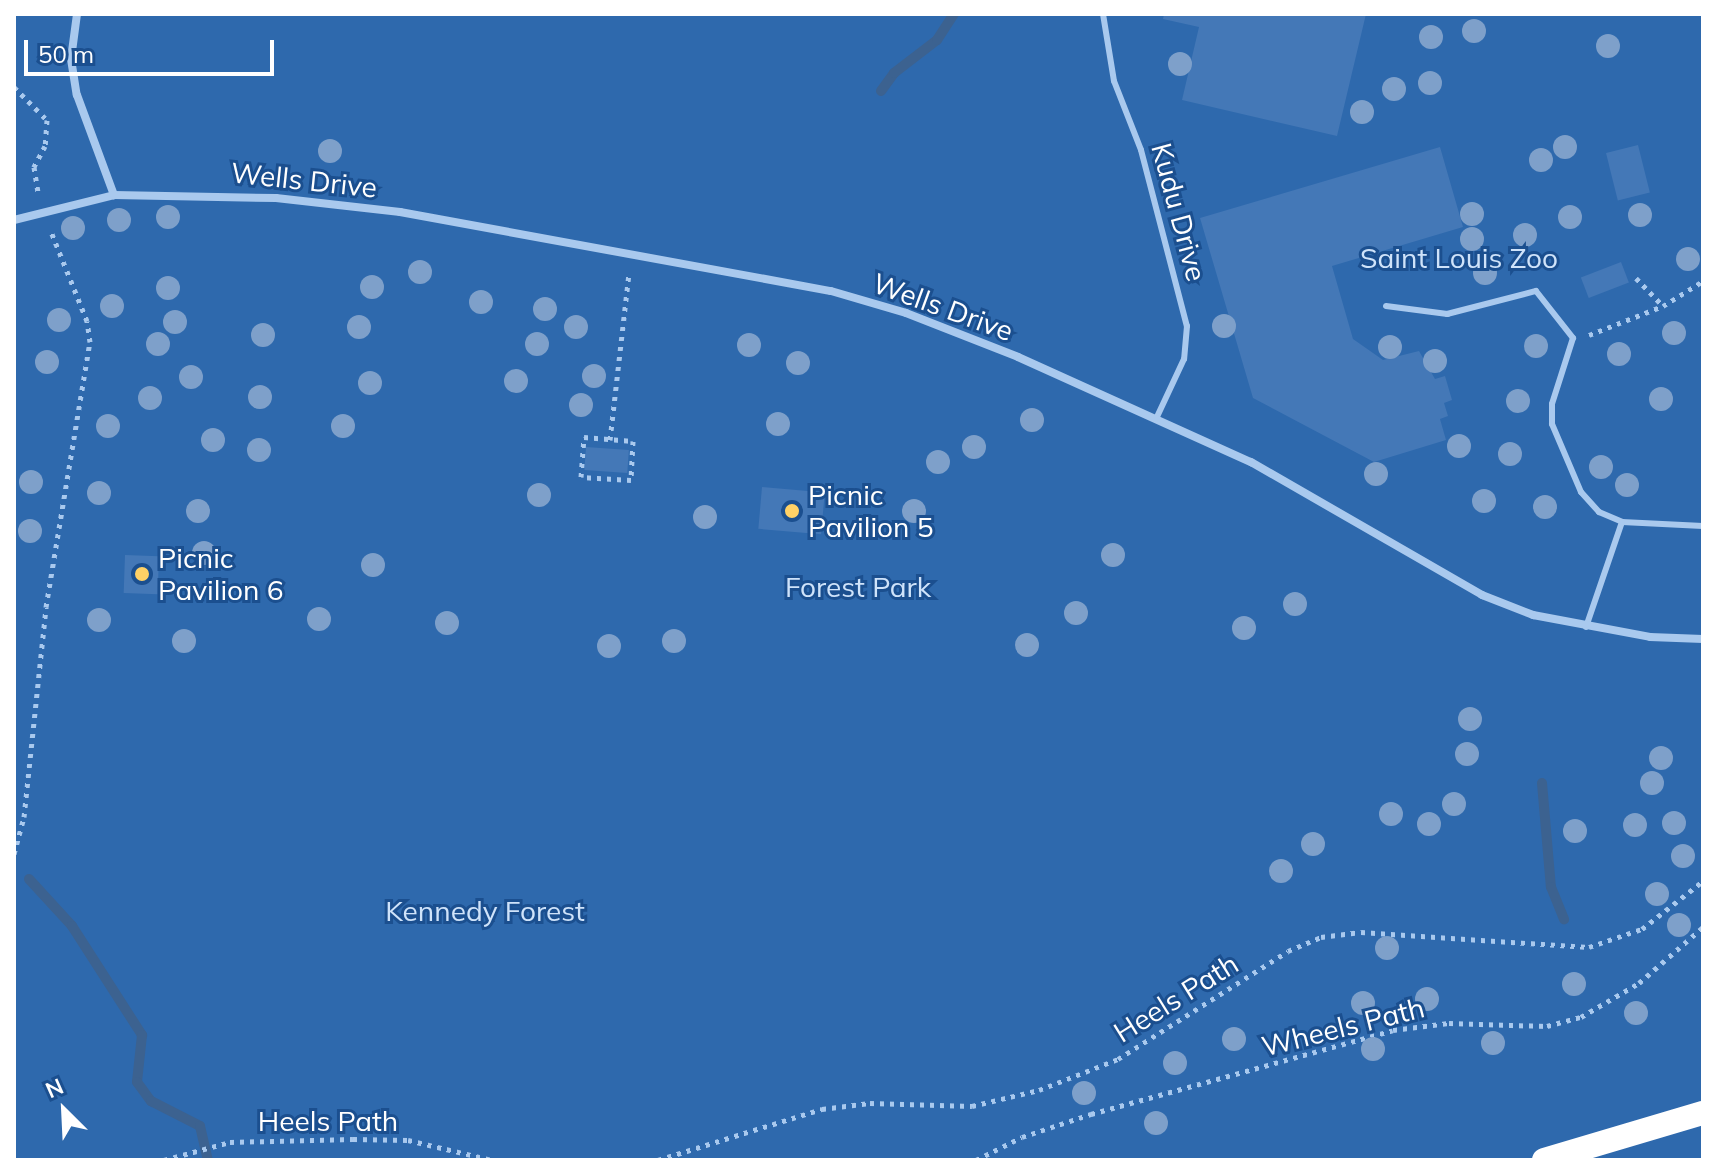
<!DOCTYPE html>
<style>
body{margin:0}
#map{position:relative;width:1717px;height:1174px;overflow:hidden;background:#1b4f8f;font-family:Mulish,sans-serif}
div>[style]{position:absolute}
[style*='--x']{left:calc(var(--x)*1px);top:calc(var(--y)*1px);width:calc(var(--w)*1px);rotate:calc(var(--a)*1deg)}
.green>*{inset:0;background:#2e69ad;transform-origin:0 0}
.stream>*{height:10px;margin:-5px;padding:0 5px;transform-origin:5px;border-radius:5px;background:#3c6290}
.building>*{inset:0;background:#4478b7;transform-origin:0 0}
.path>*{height:5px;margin-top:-2.5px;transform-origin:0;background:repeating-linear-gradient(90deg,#a9c9ee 0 4px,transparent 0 10px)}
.service>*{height:6px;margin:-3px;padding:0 3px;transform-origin:3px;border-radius:3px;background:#a9c9ee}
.minor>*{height:8px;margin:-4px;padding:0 4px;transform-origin:4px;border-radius:4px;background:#a9c9ee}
.motorway>*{height:24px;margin:-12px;padding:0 12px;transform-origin:12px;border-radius:12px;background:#fff}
.trees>*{width:24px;height:24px;margin:-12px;border-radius:50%;background:#7ea0ca}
.dots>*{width:22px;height:22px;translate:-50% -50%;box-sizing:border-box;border:4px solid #1b4f8f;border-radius:50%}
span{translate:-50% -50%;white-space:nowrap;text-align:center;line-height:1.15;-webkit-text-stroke:6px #1b4f8f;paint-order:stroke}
.street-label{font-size:28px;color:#fff}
.park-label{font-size:28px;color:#cfe3fa}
.poi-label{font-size:28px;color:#fff}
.left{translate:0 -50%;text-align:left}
.frame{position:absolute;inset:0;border:16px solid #fff;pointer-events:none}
.north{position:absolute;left:24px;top:1070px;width:80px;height:80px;-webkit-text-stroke:6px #1b4f8f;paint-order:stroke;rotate:336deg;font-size:22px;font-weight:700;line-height:32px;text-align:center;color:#fff}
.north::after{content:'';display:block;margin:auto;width:28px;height:36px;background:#fff;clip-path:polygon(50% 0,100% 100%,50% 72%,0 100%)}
.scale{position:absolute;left:24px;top:40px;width:250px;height:36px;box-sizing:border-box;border:4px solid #fff;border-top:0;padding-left:10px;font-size:24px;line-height:28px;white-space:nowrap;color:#fff;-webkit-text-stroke:6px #1b4f8f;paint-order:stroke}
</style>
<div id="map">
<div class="green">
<i style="left:14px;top:14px;width:1689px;height:1146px"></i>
</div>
<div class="stream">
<i style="--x:881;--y:91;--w:22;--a:-54"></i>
<i style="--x:894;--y:73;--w:54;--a:-37.5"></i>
<i style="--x:937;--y:40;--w:31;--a:-57"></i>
<i style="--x:1542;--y:783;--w:104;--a:85.1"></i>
<i style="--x:1551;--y:887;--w:35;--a:68"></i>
<i style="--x:29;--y:879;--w:64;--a:47.5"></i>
<i style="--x:72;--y:926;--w:130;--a:57.3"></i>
<i style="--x:142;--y:1035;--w:47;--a:96.1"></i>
<i style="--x:137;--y:1082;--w:24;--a:54"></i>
<i style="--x:151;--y:1101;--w:55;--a:27"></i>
<i style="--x:200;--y:1126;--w:35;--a:77"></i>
</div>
<div class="building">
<i style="clip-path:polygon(1164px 14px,1366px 14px,1337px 136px,1182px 100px,1199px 27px,1163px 19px)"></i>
<i style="left:1638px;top:145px;width:49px;height:33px;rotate:76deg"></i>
<i style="clip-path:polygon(1440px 147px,1463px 227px,1332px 266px,1353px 339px,1383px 360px,1419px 351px,1435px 379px,1445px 376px,1452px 400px,1444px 403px,1448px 416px,1440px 419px,1446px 440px,1374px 462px,1253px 398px,1200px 218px)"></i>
<i style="left:1621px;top:262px;width:22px;height:43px;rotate:69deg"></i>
<i style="left:586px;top:447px;width:43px;height:23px;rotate:4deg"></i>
<i style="left:762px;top:487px;width:63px;height:42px;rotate:5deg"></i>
<i style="left:125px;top:555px;width:34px;height:38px;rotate:2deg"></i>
</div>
<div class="path">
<i style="--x:14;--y:87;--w:47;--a:45"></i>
<i style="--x:47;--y:120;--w:26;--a:94"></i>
<i style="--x:45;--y:146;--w:24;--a:118"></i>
<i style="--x:34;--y:167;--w:26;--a:81"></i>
<i style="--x:1636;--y:278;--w:39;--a:46"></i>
<i style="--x:1589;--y:335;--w:79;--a:-21.4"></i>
<i style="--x:1663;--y:306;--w:47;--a:-32"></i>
<i style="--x:584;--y:437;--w:49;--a:4.7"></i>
<i style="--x:633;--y:441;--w:39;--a:93"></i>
<i style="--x:631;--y:480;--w:50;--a:-176.6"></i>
<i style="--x:581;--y:477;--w:40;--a:-85.7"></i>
<i style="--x:610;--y:440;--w:167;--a:-83.5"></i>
<i style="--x:14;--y:854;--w:38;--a:-75"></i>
<i style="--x:24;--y:817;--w:211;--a:-84"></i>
<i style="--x:46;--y:607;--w:269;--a:-80.6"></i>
<i style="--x:90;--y:342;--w:21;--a:-98"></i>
<i style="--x:87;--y:321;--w:99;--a:-111.9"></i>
<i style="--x:164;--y:1160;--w:68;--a:-15.3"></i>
<i style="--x:230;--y:1142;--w:123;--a:-1.4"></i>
<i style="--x:353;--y:1139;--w:55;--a:1"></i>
<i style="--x:408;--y:1140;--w:86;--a:13.4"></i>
<i style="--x:658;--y:1160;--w:172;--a:-17.3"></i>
<i style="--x:822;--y:1109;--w:48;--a:-7.1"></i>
<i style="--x:870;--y:1103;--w:102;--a:1.7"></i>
<i style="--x:972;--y:1106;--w:69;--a:-13.4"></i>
<i style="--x:1039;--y:1090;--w:85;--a:-21.4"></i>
<i style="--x:1118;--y:1059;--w:201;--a:-32.4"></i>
<i style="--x:1288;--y:951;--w:36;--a:-23"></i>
<i style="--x:1321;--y:937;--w:40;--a:-7.1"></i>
<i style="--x:1361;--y:932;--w:228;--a:3.8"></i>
<i style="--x:1589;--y:947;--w:56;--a:-18.8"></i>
<i style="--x:1642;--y:929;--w:78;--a:-38.2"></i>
<i style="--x:976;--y:1160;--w:51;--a:-26.6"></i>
<i style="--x:1022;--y:1137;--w:73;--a:-18.4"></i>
<i style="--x:1091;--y:1114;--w:313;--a:-15.5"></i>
<i style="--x:1393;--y:1030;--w:56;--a:-7.1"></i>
<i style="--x:1449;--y:1023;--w:98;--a:1.8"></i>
<i style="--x:1547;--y:1026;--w:35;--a:-15"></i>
<i style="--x:1581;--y:1017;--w:67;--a:-30.4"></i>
<i style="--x:1639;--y:983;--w:85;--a:-41.2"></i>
</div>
<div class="service">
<i style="--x:1103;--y:14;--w:68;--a:80.7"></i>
<i style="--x:1114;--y:81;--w:74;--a:68.6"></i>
<i style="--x:1141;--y:150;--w:182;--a:75.4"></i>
<i style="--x:1187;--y:326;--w:33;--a:95"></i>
<i style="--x:1184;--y:359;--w:66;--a:115"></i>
<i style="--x:1386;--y:306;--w:62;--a:7.5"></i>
<i style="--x:1447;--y:314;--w:92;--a:-14.5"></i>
<i style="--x:1536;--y:291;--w:60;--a:51.8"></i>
<i style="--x:1573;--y:338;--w:69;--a:107.7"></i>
<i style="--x:1552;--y:404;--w:20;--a:90"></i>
<i style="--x:1552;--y:424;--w:74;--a:66.9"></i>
<i style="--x:1581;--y:492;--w:27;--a:48"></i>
<i style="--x:1599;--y:512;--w:25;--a:23"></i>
<i style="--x:1622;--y:522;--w:81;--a:2.8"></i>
<i style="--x:1586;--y:627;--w:111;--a:-71.1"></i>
</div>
<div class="minor">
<i style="--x:77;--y:14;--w:45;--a:97.6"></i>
<i style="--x:71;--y:59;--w:36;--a:81"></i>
<i style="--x:77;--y:95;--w:107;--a:69.7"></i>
<i style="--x:14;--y:220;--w:103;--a:-14"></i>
<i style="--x:114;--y:195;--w:162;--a:1.1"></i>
<i style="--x:276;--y:198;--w:125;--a:6.4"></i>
<i style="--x:400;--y:212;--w:438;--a:10.4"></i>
<i style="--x:831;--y:291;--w:78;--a:16.3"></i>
<i style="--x:906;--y:313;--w:120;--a:21.4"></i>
<i style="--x:1018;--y:357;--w:256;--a:24.3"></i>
<i style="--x:1251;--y:462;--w:267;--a:29.9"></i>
<i style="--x:1482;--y:595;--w:55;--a:21.4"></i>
<i style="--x:1533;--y:615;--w:119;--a:10.6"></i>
<i style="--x:1650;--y:637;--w:53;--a:2.2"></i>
</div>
<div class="motorway">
<i style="--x:1544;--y:1160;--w:166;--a:-16.5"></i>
</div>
<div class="trees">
<i style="left:1474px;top:31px"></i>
<i style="left:1431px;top:37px"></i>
<i style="left:1608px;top:46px"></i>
<i style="left:1180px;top:64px"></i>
<i style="left:1430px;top:83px"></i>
<i style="left:1394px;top:89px"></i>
<i style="left:1362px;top:112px"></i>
<i style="left:1565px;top:147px"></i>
<i style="left:330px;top:151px"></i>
<i style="left:1541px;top:160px"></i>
<i style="left:1472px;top:214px"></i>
<i style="left:1640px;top:215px"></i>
<i style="left:168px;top:217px"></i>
<i style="left:1570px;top:217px"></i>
<i style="left:119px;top:220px"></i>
<i style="left:73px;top:228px"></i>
<i style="left:1525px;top:235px"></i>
<i style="left:1472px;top:239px"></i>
<i style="left:1688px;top:259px"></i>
<i style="left:420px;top:272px"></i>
<i style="left:1485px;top:273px"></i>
<i style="left:372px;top:287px"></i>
<i style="left:168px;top:288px"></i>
<i style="left:481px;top:302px"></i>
<i style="left:112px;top:306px"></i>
<i style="left:545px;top:309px"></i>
<i style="left:59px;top:320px"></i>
<i style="left:175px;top:322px"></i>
<i style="left:1224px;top:326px"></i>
<i style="left:359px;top:327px"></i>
<i style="left:576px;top:327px"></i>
<i style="left:1674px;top:333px"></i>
<i style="left:263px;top:335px"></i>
<i style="left:158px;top:344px"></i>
<i style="left:537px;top:344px"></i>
<i style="left:749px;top:345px"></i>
<i style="left:1536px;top:346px"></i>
<i style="left:1390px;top:347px"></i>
<i style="left:1619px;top:354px"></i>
<i style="left:1435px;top:361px"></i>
<i style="left:47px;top:362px"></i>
<i style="left:798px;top:363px"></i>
<i style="left:594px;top:376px"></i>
<i style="left:191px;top:377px"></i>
<i style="left:516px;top:381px"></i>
<i style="left:370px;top:383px"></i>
<i style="left:260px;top:397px"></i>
<i style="left:150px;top:398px"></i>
<i style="left:1661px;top:399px"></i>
<i style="left:1518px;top:401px"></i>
<i style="left:581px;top:405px"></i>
<i style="left:1032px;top:420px"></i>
<i style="left:778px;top:424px"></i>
<i style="left:108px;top:426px"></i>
<i style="left:343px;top:426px"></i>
<i style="left:213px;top:440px"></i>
<i style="left:1459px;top:446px"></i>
<i style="left:974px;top:447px"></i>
<i style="left:259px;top:450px"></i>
<i style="left:1510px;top:454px"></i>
<i style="left:938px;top:462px"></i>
<i style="left:1601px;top:467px"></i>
<i style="left:1376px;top:474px"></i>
<i style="left:31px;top:482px"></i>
<i style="left:1627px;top:485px"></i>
<i style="left:99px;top:493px"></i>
<i style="left:539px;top:495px"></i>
<i style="left:1484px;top:501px"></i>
<i style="left:1545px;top:507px"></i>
<i style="left:198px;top:511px"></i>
<i style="left:914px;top:511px"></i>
<i style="left:705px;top:517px"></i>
<i style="left:30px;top:531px"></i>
<i style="left:204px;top:553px"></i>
<i style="left:1113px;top:555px"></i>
<i style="left:373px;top:565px"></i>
<i style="left:1295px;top:604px"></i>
<i style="left:1076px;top:613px"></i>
<i style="left:319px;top:619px"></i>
<i style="left:99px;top:620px"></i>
<i style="left:447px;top:623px"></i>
<i style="left:1244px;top:628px"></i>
<i style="left:184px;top:641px"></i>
<i style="left:674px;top:641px"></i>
<i style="left:1027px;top:645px"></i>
<i style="left:609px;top:646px"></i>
<i style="left:1470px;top:719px"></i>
<i style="left:1467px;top:754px"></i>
<i style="left:1661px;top:758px"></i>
<i style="left:1652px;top:783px"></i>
<i style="left:1454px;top:804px"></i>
<i style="left:1391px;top:814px"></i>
<i style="left:1674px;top:823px"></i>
<i style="left:1429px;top:824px"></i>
<i style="left:1635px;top:825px"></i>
<i style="left:1575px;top:831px"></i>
<i style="left:1313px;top:844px"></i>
<i style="left:1683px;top:856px"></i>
<i style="left:1281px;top:871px"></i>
<i style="left:1657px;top:894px"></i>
<i style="left:1679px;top:925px"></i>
<i style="left:1387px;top:948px"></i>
<i style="left:1574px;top:984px"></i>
<i style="left:1427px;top:999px"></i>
<i style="left:1363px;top:1003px"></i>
<i style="left:1636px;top:1013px"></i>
<i style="left:1234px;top:1039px"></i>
<i style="left:1493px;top:1043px"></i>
<i style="left:1373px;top:1049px"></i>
<i style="left:1175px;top:1063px"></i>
<i style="left:1084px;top:1093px"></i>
<i style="left:1156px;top:1123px"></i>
</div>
<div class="dots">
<i style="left:792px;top:511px;background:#ffd166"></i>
<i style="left:142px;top:574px;background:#ffd166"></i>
</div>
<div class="street-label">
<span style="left:304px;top:180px;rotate:6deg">Wells Drive</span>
<span style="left:1179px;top:212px;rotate:75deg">Kudu Drive</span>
<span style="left:943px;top:307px;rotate:20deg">Wells Drive</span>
<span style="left:1176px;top:998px;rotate:-32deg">Heels Path</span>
<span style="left:1343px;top:1027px;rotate:-14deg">Wheels Path</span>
<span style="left:328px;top:1121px">Heels Path</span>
</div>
<div class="park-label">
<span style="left:1459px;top:258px">Saint Louis Zoo</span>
<span style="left:858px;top:587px">Forest Park</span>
<span style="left:485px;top:911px">Kennedy Forest</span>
</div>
<div class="poi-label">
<span class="left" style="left:808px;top:511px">Picnic<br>Pavilion 5</span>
<span class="left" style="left:158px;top:574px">Picnic<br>Pavilion 6</span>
</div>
<div class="frame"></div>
<div class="north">N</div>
<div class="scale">50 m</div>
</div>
